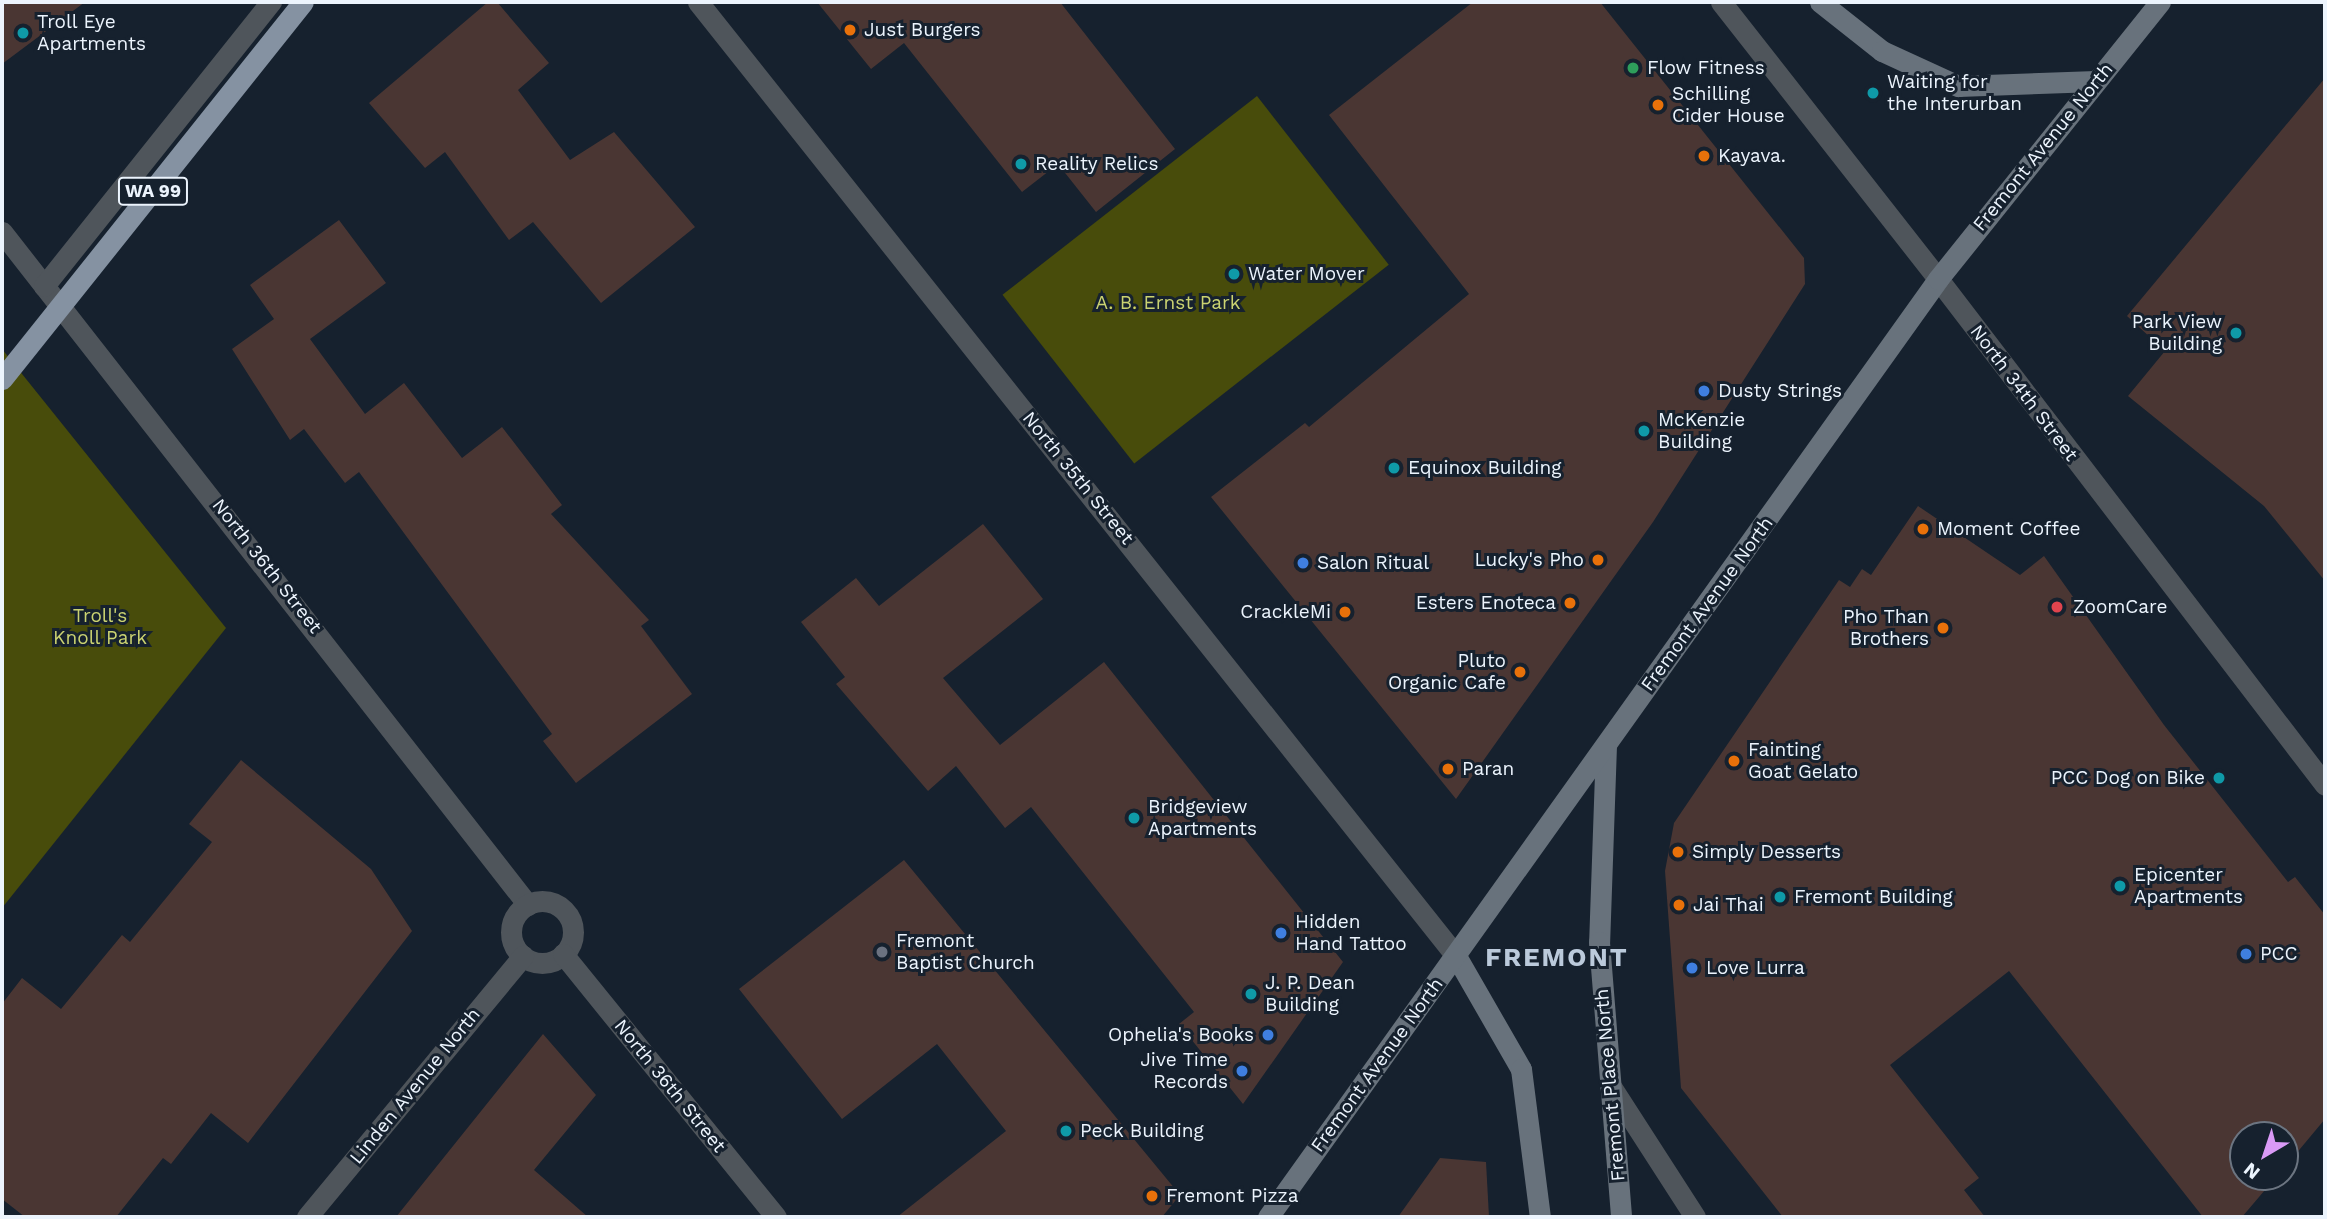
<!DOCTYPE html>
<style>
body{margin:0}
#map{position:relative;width:2327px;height:1219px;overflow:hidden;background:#16212e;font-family:"Work Sans",sans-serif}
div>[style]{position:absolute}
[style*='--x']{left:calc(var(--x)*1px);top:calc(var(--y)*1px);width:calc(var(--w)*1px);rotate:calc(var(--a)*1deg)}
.green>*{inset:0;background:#484c0b;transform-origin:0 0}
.building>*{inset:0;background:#4a3633}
.minor>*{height:21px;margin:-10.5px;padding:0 10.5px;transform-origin:10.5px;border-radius:10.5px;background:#4f555b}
.minor>.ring{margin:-10.5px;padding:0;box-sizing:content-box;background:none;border:21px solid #4f555b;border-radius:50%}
.tertiary>*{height:21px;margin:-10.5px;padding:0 10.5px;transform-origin:10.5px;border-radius:10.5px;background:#4f555b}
.secondary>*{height:21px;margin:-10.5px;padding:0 10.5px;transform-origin:10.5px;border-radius:10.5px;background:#68727c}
.trunk>*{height:21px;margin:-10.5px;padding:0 10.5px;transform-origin:10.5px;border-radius:10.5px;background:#8592a2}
.dots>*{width:19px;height:19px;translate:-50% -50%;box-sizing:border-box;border:4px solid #16212e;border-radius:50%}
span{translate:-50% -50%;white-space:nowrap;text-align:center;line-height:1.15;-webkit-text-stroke:6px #16212e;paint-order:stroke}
.shield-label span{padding:2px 5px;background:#16212e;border:2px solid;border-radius:5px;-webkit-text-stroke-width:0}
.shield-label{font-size:18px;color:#ecf4fd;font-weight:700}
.poi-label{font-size:19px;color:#ecf4fd}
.left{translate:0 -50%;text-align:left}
.right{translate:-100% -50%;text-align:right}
.street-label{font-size:19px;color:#ecf4fd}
.park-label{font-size:19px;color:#cbd371}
.district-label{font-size:26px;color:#bbcadb;font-weight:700;letter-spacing:2px}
.frame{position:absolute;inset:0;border:4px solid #ecf4fd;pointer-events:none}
.north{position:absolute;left:2229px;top:1121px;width:70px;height:70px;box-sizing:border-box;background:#16212e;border:2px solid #6c7581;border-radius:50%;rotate:219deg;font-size:19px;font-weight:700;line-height:28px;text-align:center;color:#ecf4fd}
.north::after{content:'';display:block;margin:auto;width:24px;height:32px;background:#da9af6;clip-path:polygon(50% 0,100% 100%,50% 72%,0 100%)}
</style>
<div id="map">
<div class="green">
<i style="left:1257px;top:96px;width:214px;height:323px;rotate:52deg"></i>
<i style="clip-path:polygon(2px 349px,226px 628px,2px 908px)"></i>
</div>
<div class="building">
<i style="clip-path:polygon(2px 2px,85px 2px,2px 64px)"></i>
<i style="clip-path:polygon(488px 2px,497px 2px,549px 63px,518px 90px,570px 160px,614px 132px,695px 227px,601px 303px,533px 222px,509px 240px,445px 152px,425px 168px,369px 103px)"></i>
<i style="clip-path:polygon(817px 2px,1060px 2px,1175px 149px,1096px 212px,1058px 164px,1022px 192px,904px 43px,871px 69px)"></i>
<i style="clip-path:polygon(1473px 2px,1600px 2px,1804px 258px,1805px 284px,1653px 522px,1456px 799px,1211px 497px,1305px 423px,1309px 427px,1469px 294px,1329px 115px)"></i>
<i style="clip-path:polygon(2325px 78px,2325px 581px,2264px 506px,2128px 396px,2165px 351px,2127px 316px)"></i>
<i style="clip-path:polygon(339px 220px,386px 283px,310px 339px,365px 414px,404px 383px,462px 458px,502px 427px,562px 505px,551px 514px,649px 620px,641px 626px,692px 694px,576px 783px,543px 741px,552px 734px,359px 472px,345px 483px,304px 429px,290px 440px,232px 349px,274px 319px,250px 285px)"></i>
<i style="clip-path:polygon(1918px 506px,2020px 575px,2044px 556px,2164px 725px,2288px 882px,2295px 877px,2325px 915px,2325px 1119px,2285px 1167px,2285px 1135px,2243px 1135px,2243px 1177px,2276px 1177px,2242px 1217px,2203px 1217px,2009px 971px,1890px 1065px,1979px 1178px,1964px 1190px,1985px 1217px,1783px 1217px,1681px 1088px,1665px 871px,1674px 823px,1839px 580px,1850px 587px,1862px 569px,1871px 575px)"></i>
<i style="clip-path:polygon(983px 524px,1043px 599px,943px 678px,1000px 745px,1104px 662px,1343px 962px,1243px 1104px,1179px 1024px,1194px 1012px,1031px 807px,1005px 828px,956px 766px,928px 791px,836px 684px,845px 677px,801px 622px,856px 578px,879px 606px)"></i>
<i style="clip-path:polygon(241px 760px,371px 869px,412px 931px,248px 1143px,211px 1113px,171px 1164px,163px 1158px,116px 1217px,25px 1217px,2px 1199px,2px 1004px,22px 978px,61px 1009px,122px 935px,130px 942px,212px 842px,189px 824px)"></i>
<i style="clip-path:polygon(904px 860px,1180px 1195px,1162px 1217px,897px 1217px,1006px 1131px,937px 1044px,842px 1119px,739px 989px)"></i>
<i style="clip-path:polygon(543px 1034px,596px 1095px,534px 1170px,588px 1217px,396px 1217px)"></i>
<i style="clip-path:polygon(1440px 1158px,1486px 1162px,1489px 1217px,1398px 1217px)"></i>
</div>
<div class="minor">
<i style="--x:2;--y:232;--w:854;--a:51.99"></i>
<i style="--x:1938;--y:279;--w:637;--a:52.59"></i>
<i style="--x:44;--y:286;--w:364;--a:-51.4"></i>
<i class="ring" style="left:511px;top:901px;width:41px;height:41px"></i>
<i style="--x:563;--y:954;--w:338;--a:51"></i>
<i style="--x:1610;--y:1085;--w:157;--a:57.2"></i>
<i style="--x:307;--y:1217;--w:339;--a:-50.4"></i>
</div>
<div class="tertiary">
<i style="--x:698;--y:2;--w:1218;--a:51.53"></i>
<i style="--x:1721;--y:2;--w:352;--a:51.9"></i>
</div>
<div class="secondary">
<i style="--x:1820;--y:2;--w:79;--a:38.3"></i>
<i style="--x:1882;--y:51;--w:84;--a:24.7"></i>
<i style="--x:1958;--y:86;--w:138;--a:-2.1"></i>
<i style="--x:1606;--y:745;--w:197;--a:92"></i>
<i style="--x:1599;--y:942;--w:276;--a:85.4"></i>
<i style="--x:1456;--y:956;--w:130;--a:60.1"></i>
<i style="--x:1521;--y:1069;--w:149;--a:82.7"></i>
<i style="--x:1268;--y:1217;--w:1153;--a:-54.46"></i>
<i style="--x:1938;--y:279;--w:355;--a:-51.3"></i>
</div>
<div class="trunk">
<i style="--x:2;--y:379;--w:482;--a:-51.4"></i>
</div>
<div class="dots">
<i style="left:850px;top:30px;background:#e8710a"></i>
<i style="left:23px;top:33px;background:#0f9aa8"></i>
<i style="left:1633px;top:68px;background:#2e9e5b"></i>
<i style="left:1873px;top:93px;background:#0f9aa8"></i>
<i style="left:1658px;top:105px;background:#e8710a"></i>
<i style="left:1704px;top:156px;background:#e8710a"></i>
<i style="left:1021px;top:164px;background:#0f9aa8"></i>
<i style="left:1234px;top:274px;background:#0f9aa8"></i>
<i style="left:2236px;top:333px;background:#0f9aa8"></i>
<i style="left:1704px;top:391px;background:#3f7fe0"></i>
<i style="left:1644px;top:431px;background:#0f9aa8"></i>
<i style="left:1394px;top:468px;background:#0f9aa8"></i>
<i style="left:1923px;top:529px;background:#e8710a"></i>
<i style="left:1598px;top:560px;background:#e8710a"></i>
<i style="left:1303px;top:563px;background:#3f7fe0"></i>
<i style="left:1570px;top:603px;background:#e8710a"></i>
<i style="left:2057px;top:607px;background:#e0444e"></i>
<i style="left:1345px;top:612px;background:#e8710a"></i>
<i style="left:1943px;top:628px;background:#e8710a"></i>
<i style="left:1520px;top:672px;background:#e8710a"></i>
<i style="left:1734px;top:761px;background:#e8710a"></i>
<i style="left:1448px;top:769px;background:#e8710a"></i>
<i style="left:2219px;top:778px;background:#0f9aa8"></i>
<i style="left:1134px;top:818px;background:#0f9aa8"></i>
<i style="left:1678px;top:852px;background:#e8710a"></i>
<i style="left:2120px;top:886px;background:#0f9aa8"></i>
<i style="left:1780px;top:897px;background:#0f9aa8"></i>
<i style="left:1679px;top:905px;background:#e8710a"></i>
<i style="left:1281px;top:933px;background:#3f7fe0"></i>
<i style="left:882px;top:952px;background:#6b7280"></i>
<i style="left:2246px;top:954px;background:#3f7fe0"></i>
<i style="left:1692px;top:968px;background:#3f7fe0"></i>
<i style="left:1251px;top:994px;background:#0f9aa8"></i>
<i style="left:1268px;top:1035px;background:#3f7fe0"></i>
<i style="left:1242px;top:1071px;background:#3f7fe0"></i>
<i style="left:1066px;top:1131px;background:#0f9aa8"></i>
<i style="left:1152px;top:1196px;background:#e8710a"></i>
</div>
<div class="shield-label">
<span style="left:153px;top:191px">WA 99</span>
</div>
<div class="poi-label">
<span class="left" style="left:37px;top:33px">Troll Eye<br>Apartments</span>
<span class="left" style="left:864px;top:30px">Just Burgers</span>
<span class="left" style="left:1647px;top:68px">Flow Fitness</span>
<span class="left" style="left:1887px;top:93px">Waiting for<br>the Interurban</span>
<span class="left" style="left:1672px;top:105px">Schilling<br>Cider House</span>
<span class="left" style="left:1718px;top:156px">Kayava.</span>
<span class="left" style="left:1035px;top:164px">Reality Relics</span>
<span class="left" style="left:1248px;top:274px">Water Mover</span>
<span class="right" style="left:2222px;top:333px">Park View<br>Building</span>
<span class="left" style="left:1718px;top:391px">Dusty Strings</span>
<span class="left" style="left:1658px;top:431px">McKenzie<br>Building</span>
<span class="left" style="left:1408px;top:468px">Equinox Building</span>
<span class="left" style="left:1937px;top:529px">Moment Coffee</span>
<span class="right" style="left:1584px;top:560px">Lucky's Pho</span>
<span class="left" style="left:1317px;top:563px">Salon Ritual</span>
<span class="right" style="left:1556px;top:603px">Esters Enoteca</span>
<span class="left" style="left:2073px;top:607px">ZoomCare</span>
<span class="right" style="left:1331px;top:612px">CrackleMi</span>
<span class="right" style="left:1929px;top:628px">Pho Than<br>Brothers</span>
<span class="right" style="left:1506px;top:672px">Pluto<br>Organic Cafe</span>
<span class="left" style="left:1748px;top:761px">Fainting<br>Goat Gelato</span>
<span class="left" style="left:1462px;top:769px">Paran</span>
<span class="right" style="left:2205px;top:778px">PCC Dog on Bike</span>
<span class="left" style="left:1148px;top:818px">Bridgeview<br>Apartments</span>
<span class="left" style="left:1692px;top:852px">Simply Desserts</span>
<span class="left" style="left:2134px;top:886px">Epicenter<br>Apartments</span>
<span class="left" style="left:1794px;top:897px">Fremont Building</span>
<span class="left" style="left:1693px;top:905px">Jai Thai</span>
<span class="left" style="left:1295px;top:933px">Hidden<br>Hand Tattoo</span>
<span class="left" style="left:896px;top:952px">Fremont<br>Baptist Church</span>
<span class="left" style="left:2260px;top:954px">PCC</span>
<span class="left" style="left:1706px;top:968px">Love Lurra</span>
<span class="left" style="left:1265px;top:994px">J. P. Dean<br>Building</span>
<span class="right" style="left:1254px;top:1035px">Ophelia's Books</span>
<span class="right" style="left:1228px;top:1071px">Jive Time<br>Records</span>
<span class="left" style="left:1080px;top:1131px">Peck Building</span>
<span class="left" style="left:1166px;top:1196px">Fremont Pizza</span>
</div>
<div class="street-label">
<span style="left:2043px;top:147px;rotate:-51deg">Fremont Avenue North</span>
<span style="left:2024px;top:393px;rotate:53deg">North 34th Street</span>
<span style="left:1078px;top:478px;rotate:51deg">North 35th Street</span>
<span style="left:267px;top:566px;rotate:52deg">North 36th Street</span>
<span style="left:1707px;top:604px;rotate:-54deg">Fremont Avenue North</span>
<span style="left:1377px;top:1065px;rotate:-54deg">Fremont Avenue North</span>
<span style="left:1610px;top:1085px;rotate:-95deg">Fremont Place North</span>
<span style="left:415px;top:1086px;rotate:-51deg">Linden Avenue North</span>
<span style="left:670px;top:1086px;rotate:51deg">North 36th Street</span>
</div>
<div class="park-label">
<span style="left:1168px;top:303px">A. B. Ernst Park</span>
<span style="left:100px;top:627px">Troll's<br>Knoll Park</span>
</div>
<div class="district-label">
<span style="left:1557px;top:958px">FREMONT</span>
</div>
<div class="frame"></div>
<div class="north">N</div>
</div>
